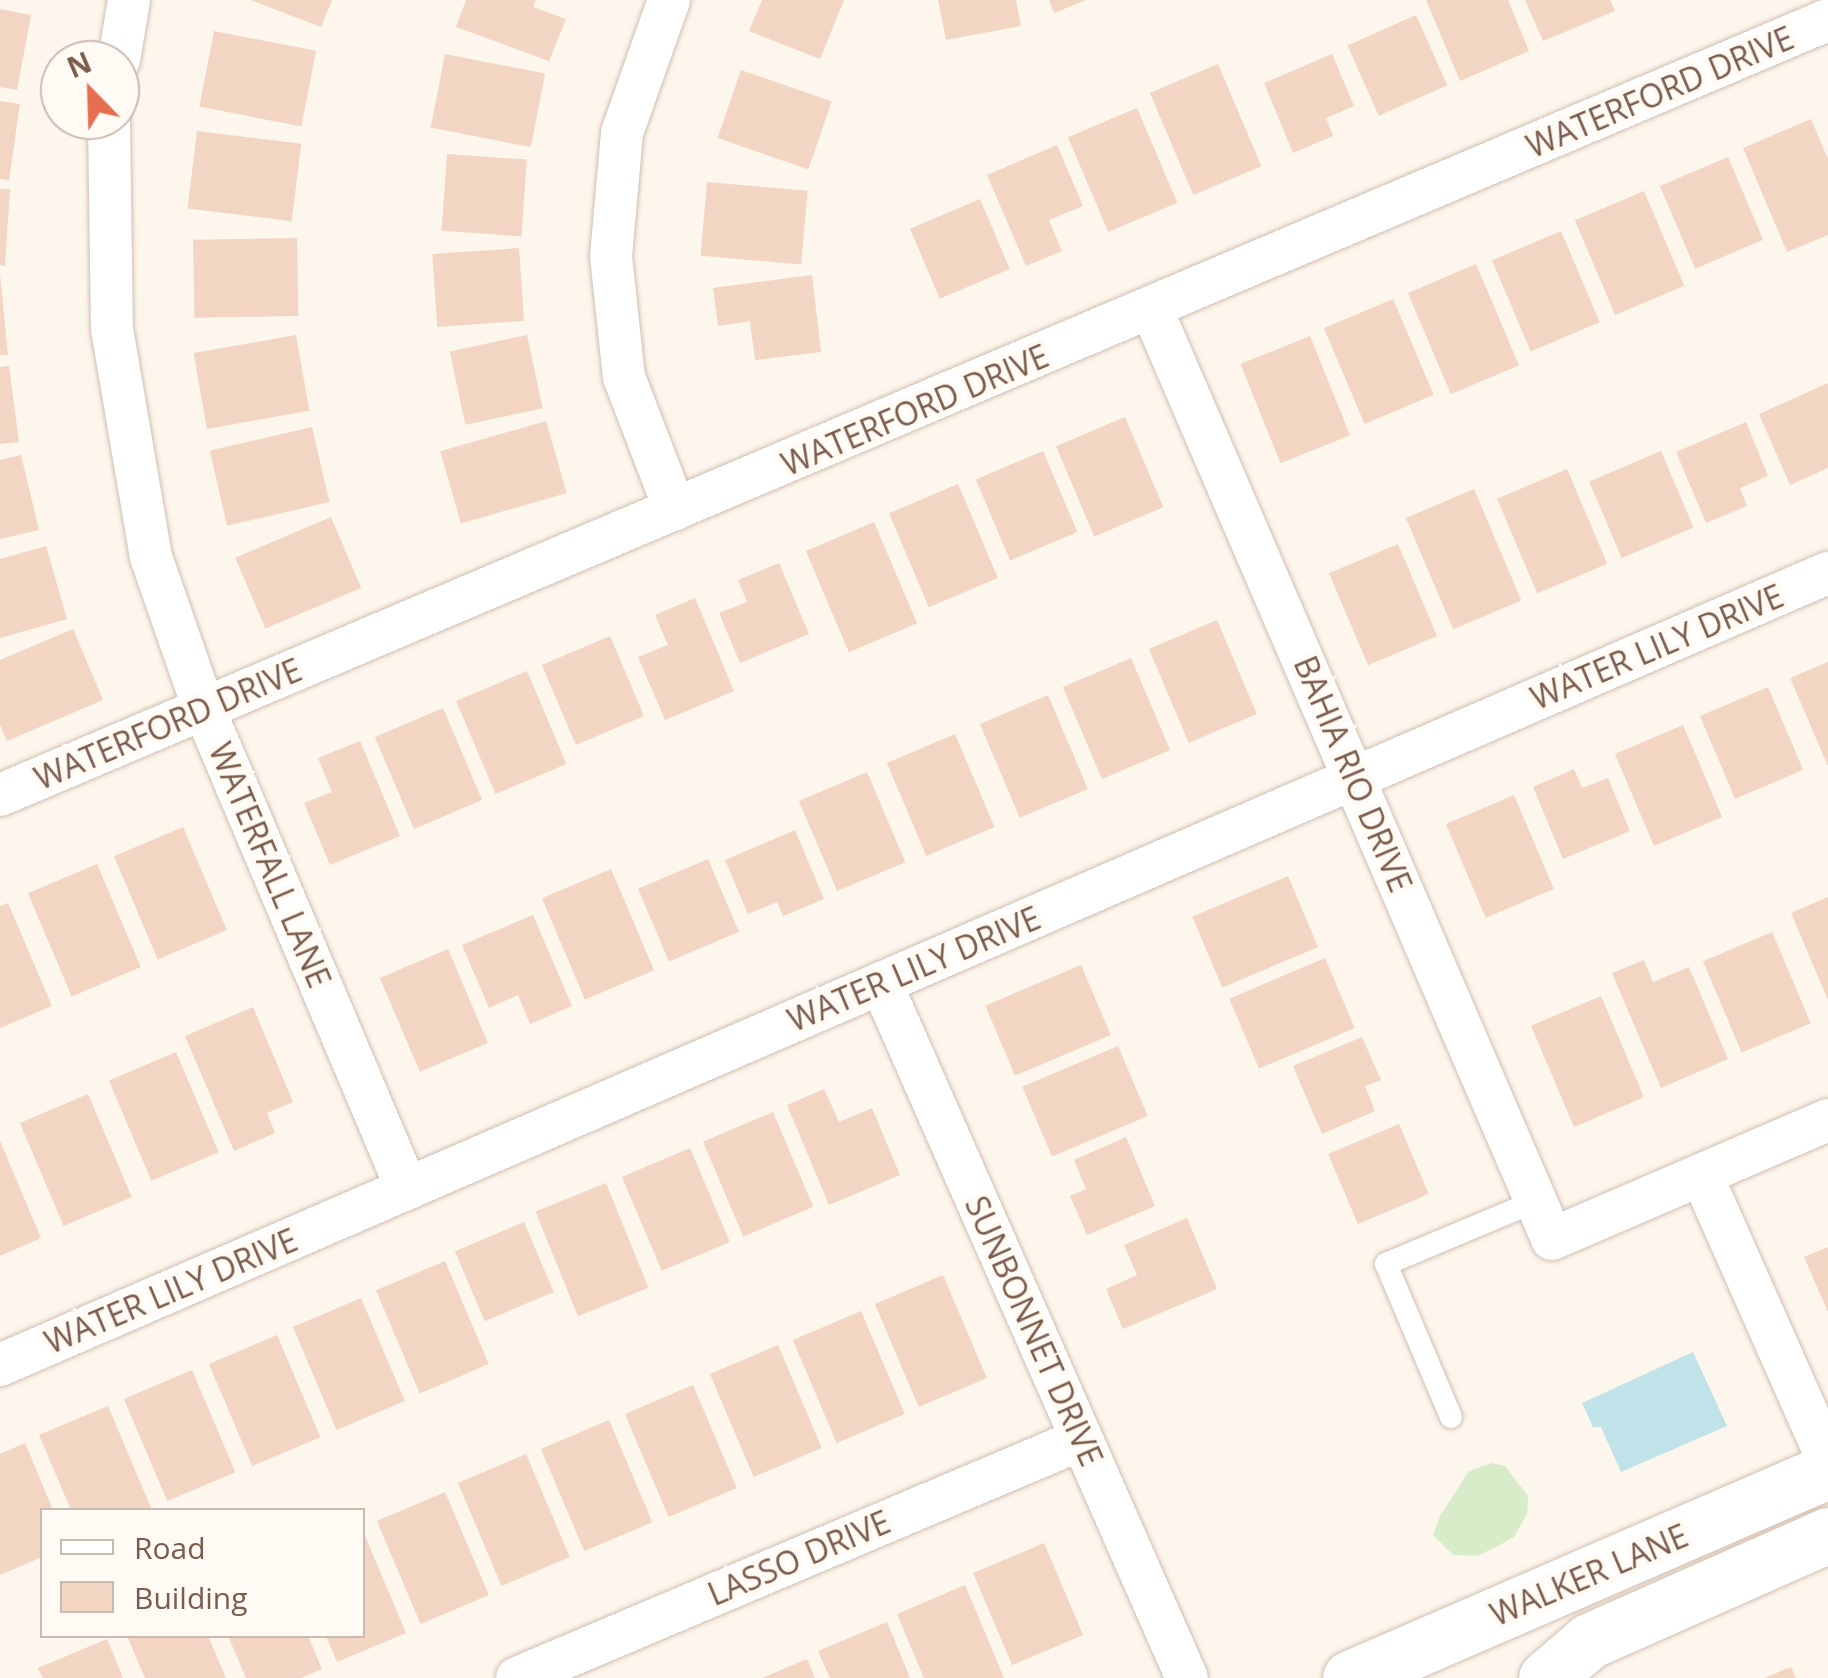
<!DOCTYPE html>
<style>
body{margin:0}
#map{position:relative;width:1828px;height:1678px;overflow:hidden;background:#fdf6ec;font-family:"Open Sans",sans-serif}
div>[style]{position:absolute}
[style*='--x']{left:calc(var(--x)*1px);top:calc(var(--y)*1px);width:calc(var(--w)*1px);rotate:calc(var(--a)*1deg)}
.green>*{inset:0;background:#d8ecc9}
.water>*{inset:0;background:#bfe3e8}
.building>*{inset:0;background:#f3d5c3;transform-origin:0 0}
.roads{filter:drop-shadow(0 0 2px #d1beb0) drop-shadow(0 0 2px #d1beb0)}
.service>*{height:22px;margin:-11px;padding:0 11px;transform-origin:11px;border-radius:11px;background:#fff}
.minor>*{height:42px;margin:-21px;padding:0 21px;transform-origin:21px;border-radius:21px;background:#fff}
.tertiary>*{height:55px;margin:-27.5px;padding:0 27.5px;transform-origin:27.5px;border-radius:27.5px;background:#fff}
span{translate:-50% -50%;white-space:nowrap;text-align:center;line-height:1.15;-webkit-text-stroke:9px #fffaf3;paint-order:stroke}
.street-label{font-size:32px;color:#7a5c4d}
.legend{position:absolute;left:40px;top:1508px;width:325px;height:130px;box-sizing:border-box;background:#fffaf3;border:2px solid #cabbb1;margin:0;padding:12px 18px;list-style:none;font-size:30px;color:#7a5c4d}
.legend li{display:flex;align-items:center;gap:20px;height:50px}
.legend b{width:50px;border:2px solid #cabbb1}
.north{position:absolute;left:40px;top:40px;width:100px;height:100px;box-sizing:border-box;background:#fffaf3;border:2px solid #cabbb1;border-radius:50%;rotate:337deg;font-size:28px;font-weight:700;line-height:40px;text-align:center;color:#7a5c4d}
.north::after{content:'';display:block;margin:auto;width:35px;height:45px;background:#e76f51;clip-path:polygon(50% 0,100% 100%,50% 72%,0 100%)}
</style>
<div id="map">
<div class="green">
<i style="clip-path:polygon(1492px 1463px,1505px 1466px,1528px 1496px,1527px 1514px,1514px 1537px,1498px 1546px,1477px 1556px,1453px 1555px,1433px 1535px,1440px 1516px,1469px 1471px)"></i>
</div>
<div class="water">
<i style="clip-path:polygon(1693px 1352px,1727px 1426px,1621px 1472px,1601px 1427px,1593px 1427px,1582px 1403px)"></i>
</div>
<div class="building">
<i style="clip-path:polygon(251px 0,332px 0,321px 27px)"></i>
<i style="clip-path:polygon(466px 0,536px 0,533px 7px,566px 19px,549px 61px,456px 27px)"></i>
<i style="clip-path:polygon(762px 0,844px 0,820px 59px,749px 31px)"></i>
<i style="clip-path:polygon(938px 0,1016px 0,1021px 26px,946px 40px)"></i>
<i style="clip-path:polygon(1049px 0,1086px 0,1054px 13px)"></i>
<i style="clip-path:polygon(1426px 0,1508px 0,1529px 51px,1460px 81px)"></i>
<i style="clip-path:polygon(1525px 0,1610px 0,1615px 11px,1543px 41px)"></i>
<i style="clip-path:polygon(0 9px,31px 15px,17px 90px,0 87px)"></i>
<i style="left:1416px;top:15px;width:77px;height:75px;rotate:66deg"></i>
<i style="left:214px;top:31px;width:104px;height:77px;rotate:11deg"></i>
<i style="left:445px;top:54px;width:102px;height:75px;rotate:11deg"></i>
<i style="clip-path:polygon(1332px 54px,1354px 106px,1326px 118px,1333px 136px,1293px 153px,1264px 83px)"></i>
<i style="left:1218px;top:64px;width:111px;height:74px;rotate:67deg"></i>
<i style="left:741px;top:70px;width:96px;height:72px;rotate:19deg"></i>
<i style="clip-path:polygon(0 101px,20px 104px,9px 180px,0 179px)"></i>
<i style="left:1137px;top:108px;width:103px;height:75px;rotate:67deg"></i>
<i style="clip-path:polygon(1811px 119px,1828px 159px,1828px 235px,1787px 252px,1743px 148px)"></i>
<i style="left:197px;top:131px;width:105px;height:78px;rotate:7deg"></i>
<i style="clip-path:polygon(1057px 145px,1083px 206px,1049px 220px,1062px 251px,1026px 266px,987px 175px)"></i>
<i style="left:447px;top:154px;width:80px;height:77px;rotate:4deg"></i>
<i style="left:1728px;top:157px;width:90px;height:74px;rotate:67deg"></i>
<i style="left:707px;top:182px;width:101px;height:74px;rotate:5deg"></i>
<i style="clip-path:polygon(0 189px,10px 189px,5px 266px,0 265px)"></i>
<i style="left:1644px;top:191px;width:103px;height:75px;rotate:67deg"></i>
<i style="left:980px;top:199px;width:76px;height:76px;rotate:67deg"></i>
<i style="left:1561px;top:231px;width:99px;height:75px;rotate:67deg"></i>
<i style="left:297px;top:238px;width:78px;height:104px;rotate:89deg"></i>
<i style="left:519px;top:248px;width:73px;height:87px;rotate:86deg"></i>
<i style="left:1476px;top:264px;width:110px;height:74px;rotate:67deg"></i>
<i style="clip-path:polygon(0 274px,8px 355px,0 355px)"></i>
<i style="clip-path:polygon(812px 275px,821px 352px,755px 360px,750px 321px,718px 326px,713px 288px)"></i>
<i style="left:1393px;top:299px;width:104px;height:75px;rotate:67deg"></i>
<i style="left:296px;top:335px;width:77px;height:104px;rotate:80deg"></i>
<i style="left:527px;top:335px;width:75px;height:79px;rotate:78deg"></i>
<i style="left:1310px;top:336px;width:107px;height:75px;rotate:68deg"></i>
<i style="clip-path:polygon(9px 366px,19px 442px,0 444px,0 367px)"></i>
<i style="clip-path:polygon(1828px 383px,1828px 468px,1790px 485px,1759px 414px)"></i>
<i style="left:1125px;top:417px;width:98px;height:75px;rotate:67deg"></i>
<i style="left:546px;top:421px;width:75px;height:110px;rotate:74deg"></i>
<i style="clip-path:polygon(1746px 422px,1768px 476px,1740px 488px,1747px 506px,1706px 523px,1676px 452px)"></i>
<i style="left:312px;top:427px;width:77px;height:105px;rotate:77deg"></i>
<i style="left:1043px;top:451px;width:88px;height:73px;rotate:67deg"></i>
<i style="left:1661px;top:451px;width:83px;height:78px;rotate:67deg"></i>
<i style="clip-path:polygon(21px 455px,39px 530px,0 539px,0 460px)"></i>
<i style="left:1567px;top:469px;width:103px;height:76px;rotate:67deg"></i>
<i style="left:958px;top:484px;width:102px;height:75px;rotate:67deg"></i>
<i style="left:1474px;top:489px;width:121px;height:74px;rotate:67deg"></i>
<i style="left:331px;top:517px;width:77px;height:104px;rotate:67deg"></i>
<i style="left:874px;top:522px;width:110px;height:74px;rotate:67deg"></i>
<i style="left:1398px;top:544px;width:100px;height:75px;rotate:67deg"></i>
<i style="clip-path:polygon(46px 546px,67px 619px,0 638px,0 559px)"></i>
<i style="clip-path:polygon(779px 563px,809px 634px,740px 663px,719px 613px,747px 602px,738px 580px)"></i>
<i style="clip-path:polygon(695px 598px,734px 691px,665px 720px,638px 657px,668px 645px,655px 615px)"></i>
<i style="left:1217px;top:620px;width:102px;height:74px;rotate:67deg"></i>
<i style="clip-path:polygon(73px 629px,103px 700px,7px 741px,0 725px,0 660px)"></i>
<i style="left:610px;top:636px;width:87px;height:74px;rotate:67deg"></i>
<i style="left:1131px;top:658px;width:100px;height:74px;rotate:67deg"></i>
<i style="clip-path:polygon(1828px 662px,1828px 766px,1790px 678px)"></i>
<i style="left:527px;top:671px;width:101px;height:77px;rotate:67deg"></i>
<i style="left:1768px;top:687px;width:90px;height:74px;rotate:67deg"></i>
<i style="left:1048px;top:695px;width:102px;height:74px;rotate:67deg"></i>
<i style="left:443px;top:708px;width:100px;height:74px;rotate:67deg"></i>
<i style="left:1683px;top:725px;width:100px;height:74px;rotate:67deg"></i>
<i style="left:955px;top:734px;width:101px;height:74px;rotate:67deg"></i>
<i style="clip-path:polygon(360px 741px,400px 836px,330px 865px,304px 803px,332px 792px,318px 758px)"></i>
<i style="clip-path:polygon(1574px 769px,1582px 788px,1608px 778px,1630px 831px,1563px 859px,1533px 787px)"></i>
<i style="left:867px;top:772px;width:98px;height:74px;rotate:67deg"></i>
<i style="left:1514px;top:795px;width:102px;height:74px;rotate:67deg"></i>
<i style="left:183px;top:827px;width:112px;height:75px;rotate:67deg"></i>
<i style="clip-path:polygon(795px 830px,824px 899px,783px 916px,777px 902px,748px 914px,725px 860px)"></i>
<i style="left:708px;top:859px;width:79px;height:76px;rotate:67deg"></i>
<i style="left:97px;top:864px;width:112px;height:75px;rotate:67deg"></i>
<i style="left:611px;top:869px;width:110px;height:75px;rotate:67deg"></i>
<i style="left:1288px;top:876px;width:77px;height:104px;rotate:67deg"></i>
<i style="clip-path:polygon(1828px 897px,1828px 1000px,1791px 913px)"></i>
<i style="clip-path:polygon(8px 903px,52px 1006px,0 1028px,0 906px)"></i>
<i style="clip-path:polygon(533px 915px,572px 1006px,530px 1024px,518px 995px,489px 1008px,462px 945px)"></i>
<i style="left:1772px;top:932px;width:99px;height:75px;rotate:67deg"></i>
<i style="left:448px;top:949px;width:102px;height:74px;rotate:67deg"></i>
<i style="left:1325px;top:958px;width:76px;height:104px;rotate:67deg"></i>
<i style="clip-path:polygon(1644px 960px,1653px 982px,1689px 967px,1728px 1059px,1661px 1088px,1612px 973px)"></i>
<i style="left:1081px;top:965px;width:76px;height:104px;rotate:67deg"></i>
<i style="left:1601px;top:996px;width:110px;height:76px;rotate:67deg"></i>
<i style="clip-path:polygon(253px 1007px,293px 1102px,267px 1113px,275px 1133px,234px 1151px,185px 1036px)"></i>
<i style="clip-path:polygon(1362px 1037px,1381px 1080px,1365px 1086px,1375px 1111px,1322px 1134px,1293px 1066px)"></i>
<i style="left:1118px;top:1046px;width:76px;height:104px;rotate:67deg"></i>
<i style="left:176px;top:1052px;width:109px;height:73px;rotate:67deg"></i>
<i style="clip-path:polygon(824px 1089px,839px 1122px,872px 1108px,900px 1175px,829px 1205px,787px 1105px)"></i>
<i style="left:88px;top:1094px;width:112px;height:74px;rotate:67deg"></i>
<i style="left:773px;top:1112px;width:103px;height:76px;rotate:67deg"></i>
<i style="left:1399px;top:1124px;width:76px;height:77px;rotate:67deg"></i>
<i style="clip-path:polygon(1126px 1137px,1155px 1206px,1087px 1235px,1070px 1196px,1086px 1189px,1074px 1160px)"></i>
<i style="clip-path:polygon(0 1141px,41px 1238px,0 1256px)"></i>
<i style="left:690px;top:1148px;width:102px;height:74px;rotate:67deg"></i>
<i style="left:606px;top:1183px;width:113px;height:76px;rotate:68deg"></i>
<i style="clip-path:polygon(1187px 1218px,1217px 1289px,1123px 1329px,1106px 1289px,1137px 1275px,1124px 1245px)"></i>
<i style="left:524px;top:1222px;width:76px;height:75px;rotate:67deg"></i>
<i style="clip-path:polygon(1828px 1247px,1828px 1312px,1804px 1257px)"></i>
<i style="left:445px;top:1261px;width:112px;height:75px;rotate:67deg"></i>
<i style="left:943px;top:1275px;width:112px;height:74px;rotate:67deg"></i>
<i style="left:361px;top:1298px;width:112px;height:74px;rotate:67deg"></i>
<i style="left:861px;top:1311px;width:112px;height:74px;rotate:67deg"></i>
<i style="left:277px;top:1335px;width:111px;height:74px;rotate:67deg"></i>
<i style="left:778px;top:1345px;width:112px;height:74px;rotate:67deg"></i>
<i style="left:192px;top:1370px;width:111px;height:74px;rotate:67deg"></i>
<i style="left:693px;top:1385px;width:112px;height:74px;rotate:67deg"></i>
<i style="clip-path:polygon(108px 1406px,151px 1508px,146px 1510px,71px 1510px,39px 1435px)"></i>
<i style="left:609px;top:1420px;width:111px;height:74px;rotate:67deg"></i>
<i style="clip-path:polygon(25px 1443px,53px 1510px,42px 1510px,42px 1557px,0 1575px,0 1454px)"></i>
<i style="left:526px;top:1454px;width:112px;height:74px;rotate:67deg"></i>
<i style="left:445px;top:1492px;width:112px;height:74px;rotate:67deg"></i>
<i style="clip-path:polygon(363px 1531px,406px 1633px,337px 1662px,326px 1636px,362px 1636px)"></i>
<i style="left:1044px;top:1543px;width:100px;height:77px;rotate:67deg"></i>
<i style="clip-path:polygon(965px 1585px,1004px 1678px,924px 1678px,897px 1614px)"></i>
<i style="clip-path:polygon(887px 1622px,910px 1678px,830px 1678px,818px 1651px)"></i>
<i style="clip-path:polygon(127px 1636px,208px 1636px,226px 1678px,145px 1678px)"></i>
<i style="clip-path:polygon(228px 1636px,308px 1636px,322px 1669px,301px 1678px,246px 1678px)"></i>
<i style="clip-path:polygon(107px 1639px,123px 1678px,43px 1678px,38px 1668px)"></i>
<i style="clip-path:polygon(807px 1659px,815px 1678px,762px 1678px)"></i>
<i style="clip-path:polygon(1791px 1667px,1796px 1678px,1764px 1678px)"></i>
</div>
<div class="roads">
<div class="service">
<i style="--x:1451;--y:1417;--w:166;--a:-113"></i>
<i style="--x:1386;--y:1264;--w:163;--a:-22.8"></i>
</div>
<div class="minor">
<i style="--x:669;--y:0;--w:141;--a:109.5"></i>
<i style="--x:622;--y:133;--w:123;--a:95.1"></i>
<i style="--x:611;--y:256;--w:122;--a:83.9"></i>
<i style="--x:624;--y:377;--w:142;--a:69"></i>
<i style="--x:119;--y:60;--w:61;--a:-80.5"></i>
<i style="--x:109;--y:120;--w:209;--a:89.2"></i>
<i style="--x:112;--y:329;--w:231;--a:80.3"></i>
<i style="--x:151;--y:557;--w:161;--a:70.8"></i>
<i style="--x:204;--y:709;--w:521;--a:67.08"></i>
<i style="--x:1152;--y:310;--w:1011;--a:66.7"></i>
<i style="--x:1552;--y:1239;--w:301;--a:-23.3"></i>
<i style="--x:0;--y:795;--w:1985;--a:-22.98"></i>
<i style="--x:881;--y:983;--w:759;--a:66.24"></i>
<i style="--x:1702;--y:1176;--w:312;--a:66.1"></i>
<i style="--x:0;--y:1365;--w:1992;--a:-23.43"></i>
<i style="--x:517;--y:1678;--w:613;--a:-22.93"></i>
</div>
<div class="tertiary">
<i style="--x:1350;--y:1678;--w:521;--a:-23.42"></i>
<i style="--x:1546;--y:1678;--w:57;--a:-40.7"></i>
<i style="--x:1589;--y:1641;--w:261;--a:-23.9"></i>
</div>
</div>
<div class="street-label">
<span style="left:1660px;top:92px;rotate:-23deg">WATERFORD DRIVE</span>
<span style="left:915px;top:410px;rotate:-23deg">WATERFORD DRIVE</span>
<span style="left:1657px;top:647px;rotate:-23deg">WATER LILY DRIVE</span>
<span style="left:168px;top:724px;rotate:-23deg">WATERFORD DRIVE</span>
<span style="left:1353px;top:774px;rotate:67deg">BAHIA RIO DRIVE</span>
<span style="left:270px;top:865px;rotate:67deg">WATERFALL LANE</span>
<span style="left:914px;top:969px;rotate:-23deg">WATER LILY DRIVE</span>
<span style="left:171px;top:1291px;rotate:-23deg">WATER LILY DRIVE</span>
<span style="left:1034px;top:1331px;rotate:66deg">SUNBONNET DRIVE</span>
<span style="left:799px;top:1558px;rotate:-23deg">LASSO DRIVE</span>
<span style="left:1589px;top:1575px;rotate:-23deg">WALKER LANE</span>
</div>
<ul class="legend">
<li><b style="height:12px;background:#fff"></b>Road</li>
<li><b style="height:28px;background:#f3d5c3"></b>Building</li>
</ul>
<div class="north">N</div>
</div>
